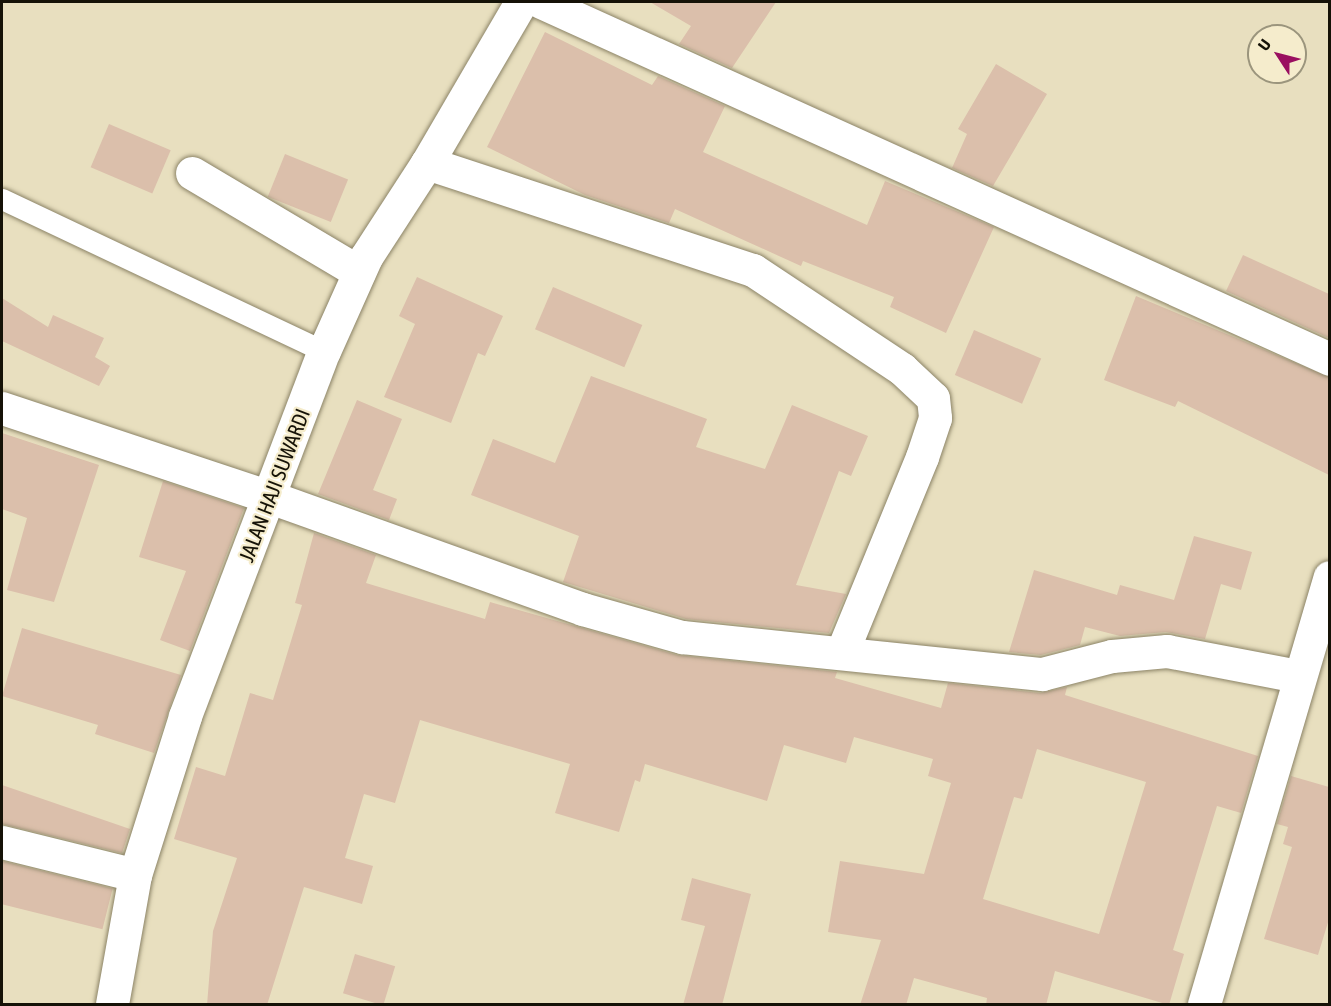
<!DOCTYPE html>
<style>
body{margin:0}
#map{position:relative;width:1331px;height:1006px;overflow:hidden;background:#e8dfbf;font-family:"Asap Condensed",sans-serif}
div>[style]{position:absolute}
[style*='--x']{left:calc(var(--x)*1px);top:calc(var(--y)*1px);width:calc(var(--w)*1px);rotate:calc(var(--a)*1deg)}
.building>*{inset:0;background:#dbbfab;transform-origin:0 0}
.roads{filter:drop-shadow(0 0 2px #8b8366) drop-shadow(0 0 2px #8b8366)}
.lane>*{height:21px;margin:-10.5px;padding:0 10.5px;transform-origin:10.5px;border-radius:10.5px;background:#fff}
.street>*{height:33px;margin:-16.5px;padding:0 16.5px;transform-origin:16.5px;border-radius:16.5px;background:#fff}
span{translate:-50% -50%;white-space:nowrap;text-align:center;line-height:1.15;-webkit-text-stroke:4.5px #f5eccc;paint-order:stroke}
.street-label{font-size:21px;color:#151207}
.frame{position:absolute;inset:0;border:3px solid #151207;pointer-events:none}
.north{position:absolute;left:1247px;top:24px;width:60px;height:60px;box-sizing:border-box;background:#f5eccc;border:2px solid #9b957d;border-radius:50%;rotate:306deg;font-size:16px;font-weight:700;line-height:24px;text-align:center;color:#151207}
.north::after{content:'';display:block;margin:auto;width:21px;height:27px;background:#9a0f60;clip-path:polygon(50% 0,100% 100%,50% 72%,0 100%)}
</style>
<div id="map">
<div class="building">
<i style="clip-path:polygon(650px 2px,776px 2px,732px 68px,679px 44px,691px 26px)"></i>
<i style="clip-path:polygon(545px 32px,652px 85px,658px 76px,725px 106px,703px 152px,867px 225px,885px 181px,994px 227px,946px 333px,890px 307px,894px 297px,803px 261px,801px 266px,675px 209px,669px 223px,585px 195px,487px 147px)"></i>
<i style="clip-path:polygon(996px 64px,1047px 94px,993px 186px,952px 168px,967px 134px,958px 129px)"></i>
<i style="left:109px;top:124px;width:67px;height:47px;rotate:23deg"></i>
<i style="left:285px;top:154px;width:68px;height:46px;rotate:22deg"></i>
<i style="clip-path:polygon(1243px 255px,1329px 294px,1329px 338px,1226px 291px)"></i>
<i style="clip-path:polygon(417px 277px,503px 316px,485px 356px,478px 353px,451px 423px,384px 397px,415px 324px,399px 316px)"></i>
<i style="left:553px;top:287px;width:97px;height:46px;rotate:23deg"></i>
<i style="clip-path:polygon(1136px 296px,1329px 377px,1329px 475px,1178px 401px,1175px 407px,1104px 380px)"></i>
<i style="clip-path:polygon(2px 298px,48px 327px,53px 315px,104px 338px,95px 357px,110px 366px,99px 386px,2px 341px)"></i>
<i style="left:974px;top:330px;width:73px;height:49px;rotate:23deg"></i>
<i style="clip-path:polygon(591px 376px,707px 419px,696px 447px,765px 469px,792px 405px,868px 436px,851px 476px,839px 471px,796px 585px,846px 594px,829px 633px,686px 619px,563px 582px,579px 536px,471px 495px,493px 439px,555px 463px)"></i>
<i style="clip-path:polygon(357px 400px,402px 419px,373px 490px,397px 499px,389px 520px,318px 494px)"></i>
<i style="clip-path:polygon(2px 433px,99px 465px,54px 602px,7px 590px,27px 518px,2px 509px)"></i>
<i style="clip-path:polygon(163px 481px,244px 508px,190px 651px,160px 640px,186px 571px,139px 557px)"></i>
<i style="clip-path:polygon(evenodd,314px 533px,376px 555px,366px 583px,485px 619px,490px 602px,677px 655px,837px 672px,835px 678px,941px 708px,948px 683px,1040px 693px,1067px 687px,1065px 695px,1258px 756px,1241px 813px,1217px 806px,1173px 950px,1184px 954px,1169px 1005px,1055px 971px,1046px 1005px,986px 1005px,987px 998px,914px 978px,906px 1005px,860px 1005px,881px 940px,828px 932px,840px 861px,924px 874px,951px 783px,928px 776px,933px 759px,854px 737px,846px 763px,784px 745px,767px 801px,645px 764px,640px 782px,635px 780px,619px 832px,555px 813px,570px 764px,420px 720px,395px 803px,364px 794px,345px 858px,373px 866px,362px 904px,304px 887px,267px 1005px,207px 1005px,213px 931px,237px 858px,174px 839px,196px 767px,225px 776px,250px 693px,273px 700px,302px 605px,295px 603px,314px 533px,1037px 749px,1146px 782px,1099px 934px,983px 899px,1014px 797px,1022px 799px,1037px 749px)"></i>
<i style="clip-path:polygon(1194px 536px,1252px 552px,1241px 590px,1221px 584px,1205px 639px,1166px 632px,1120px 636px,1085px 627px,1080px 645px,1041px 655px,1009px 652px,1034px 570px,1117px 595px,1120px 585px,1174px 600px)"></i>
<i style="clip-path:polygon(22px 628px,181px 675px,154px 753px,95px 734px,98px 725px,2px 696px)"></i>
<i style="clip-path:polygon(1291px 776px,1329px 787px,1329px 919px,1318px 955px,1264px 939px,1292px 847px,1283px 844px,1288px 827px,1277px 824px)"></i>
<i style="clip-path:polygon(2px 785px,130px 829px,122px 853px,2px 824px)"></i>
<i style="left:2px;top:861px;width:114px;height:42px;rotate:14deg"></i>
<i style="clip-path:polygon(692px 878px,751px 894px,722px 1005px,683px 1005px,705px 926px,681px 920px)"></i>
<i style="left:355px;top:954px;width:42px;height:41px;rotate:17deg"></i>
</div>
<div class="roads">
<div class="lane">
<i style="--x:2;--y:199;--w:356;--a:25.3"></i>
</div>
<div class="street">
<i style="--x:541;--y:2;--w:866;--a:24.35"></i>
<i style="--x:427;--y:163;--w:343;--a:18.2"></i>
<i style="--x:753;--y:270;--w:179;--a:33.6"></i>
<i style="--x:902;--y:369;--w:42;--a:43.1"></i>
<i style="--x:933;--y:398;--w:20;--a:84"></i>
<i style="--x:935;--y:418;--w:41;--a:108.4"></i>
<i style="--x:922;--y:457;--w:211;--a:112.3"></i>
<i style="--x:192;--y:173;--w:194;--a:30.7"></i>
<i style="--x:2;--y:408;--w:282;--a:18.4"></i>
<i style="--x:270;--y:497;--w:332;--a:19.7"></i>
<i style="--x:583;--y:609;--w:103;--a:15.8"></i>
<i style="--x:682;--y:637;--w:362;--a:5.9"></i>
<i style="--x:1042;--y:674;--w:72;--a:-14.4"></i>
<i style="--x:1112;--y:656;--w:55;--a:-5.2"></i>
<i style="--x:1167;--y:651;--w:133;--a:10.8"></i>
<i style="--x:2;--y:842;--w:137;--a:13.9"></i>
<i style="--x:112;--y:1004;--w:131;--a:-79.9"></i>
<i style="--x:135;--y:875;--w:167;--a:-72.5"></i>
<i style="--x:185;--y:716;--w:391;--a:-69.2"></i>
<i style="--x:324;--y:351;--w:103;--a:-65.9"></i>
<i style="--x:366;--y:257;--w:112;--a:-57"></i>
<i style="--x:427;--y:163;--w:186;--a:-59.7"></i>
<i style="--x:1204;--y:1004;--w:445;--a:-73.6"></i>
</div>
</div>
<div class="street-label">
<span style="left:274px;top:485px;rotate:-69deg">JALAN HAJI SUWARDI</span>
</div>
<div class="frame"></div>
<div class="north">U</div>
</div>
